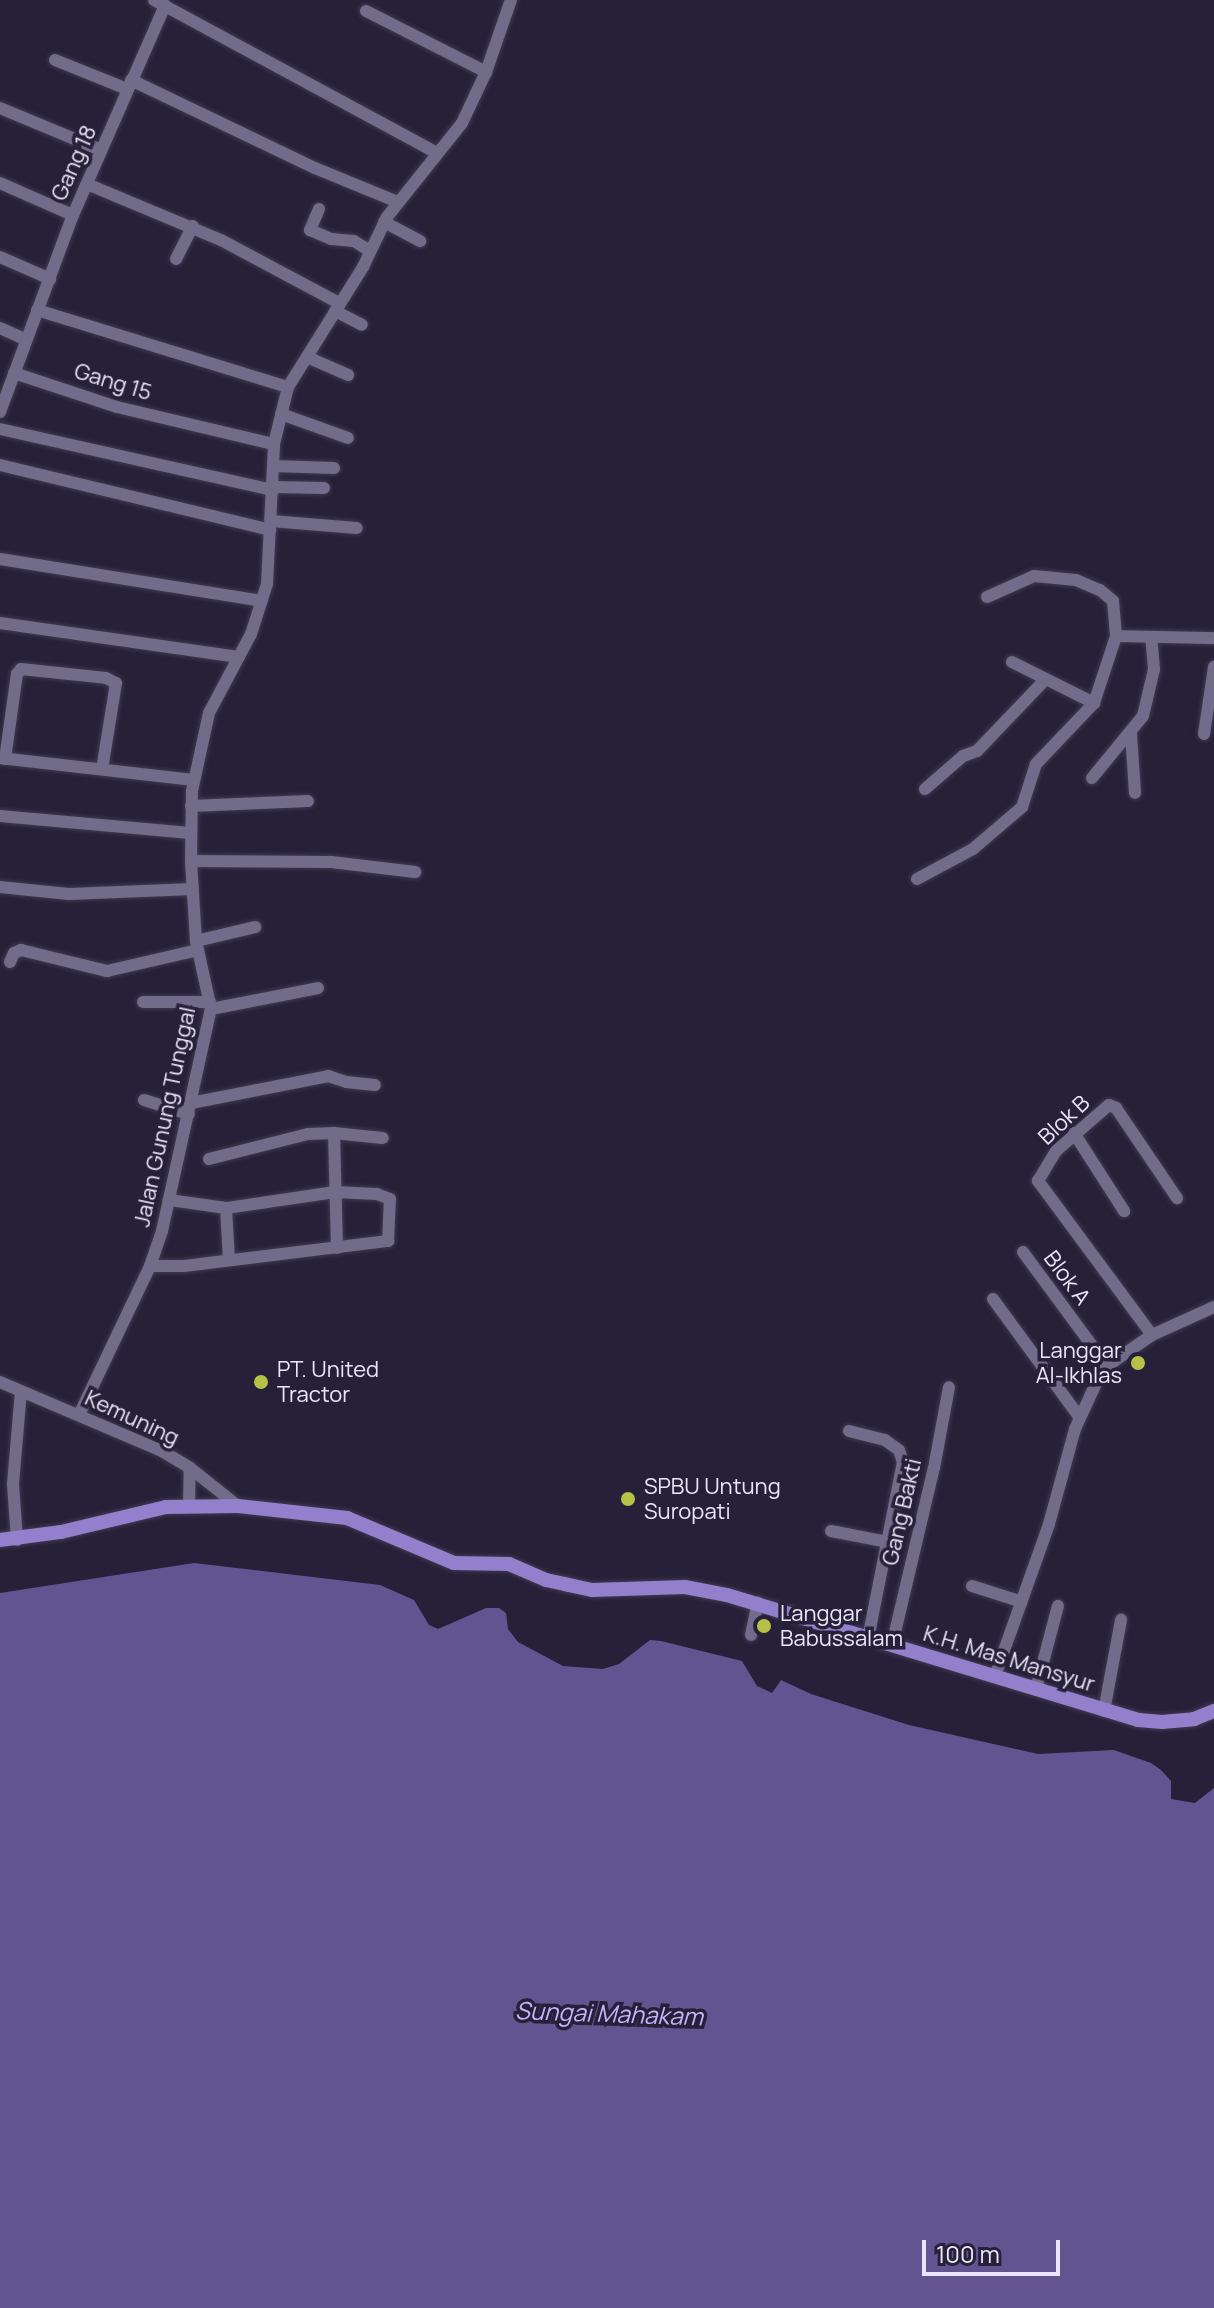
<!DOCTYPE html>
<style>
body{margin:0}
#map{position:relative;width:1214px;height:2308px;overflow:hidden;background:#262039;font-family:Manrope,sans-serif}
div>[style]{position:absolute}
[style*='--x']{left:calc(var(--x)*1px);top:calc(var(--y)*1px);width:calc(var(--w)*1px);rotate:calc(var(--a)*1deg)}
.water>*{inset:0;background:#625490}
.roads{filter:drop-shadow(0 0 2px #3f3a4f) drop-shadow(0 0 2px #3f3a4f)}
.minor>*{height:12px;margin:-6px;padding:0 6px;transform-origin:6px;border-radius:6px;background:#716c89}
.major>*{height:14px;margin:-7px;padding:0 7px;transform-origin:7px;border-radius:7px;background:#9280cc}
.dots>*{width:22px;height:22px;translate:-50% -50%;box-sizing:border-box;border:4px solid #262039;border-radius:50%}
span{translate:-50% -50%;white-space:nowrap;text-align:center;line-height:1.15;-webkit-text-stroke:7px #262039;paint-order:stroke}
.street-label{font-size:22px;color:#e9e6f7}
.poi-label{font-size:22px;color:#e9e6f7}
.right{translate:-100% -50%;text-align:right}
.left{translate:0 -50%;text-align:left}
.water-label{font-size:24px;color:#c3b4fc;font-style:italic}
.scale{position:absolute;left:922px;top:2240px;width:138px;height:36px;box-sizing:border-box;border:4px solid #e9e6f7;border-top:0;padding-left:10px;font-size:24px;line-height:28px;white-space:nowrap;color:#e9e6f7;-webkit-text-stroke:6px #262039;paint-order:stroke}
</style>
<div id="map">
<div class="water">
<i style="clip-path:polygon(194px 1563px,380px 1585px,414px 1600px,429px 1625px,438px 1629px,486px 1608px,499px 1608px,506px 1613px,508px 1629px,518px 1642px,563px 1666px,603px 1669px,619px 1664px,650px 1640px,661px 1641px,742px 1661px,757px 1686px,772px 1693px,781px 1680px,811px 1694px,909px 1725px,1038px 1754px,1114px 1750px,1151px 1763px,1161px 1770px,1171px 1781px,1171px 1799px,1195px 1803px,1214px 1788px,1214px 2308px,0 2308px,0 1593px)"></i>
</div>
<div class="roads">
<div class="minor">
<i style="--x:154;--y:0;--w:322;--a:28.4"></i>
<i style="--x:366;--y:11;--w:135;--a:26.9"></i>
<i style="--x:55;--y:60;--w:78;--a:21.9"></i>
<i style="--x:131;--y:80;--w:204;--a:25.6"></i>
<i style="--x:315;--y:168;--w:90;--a:22.3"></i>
<i style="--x:0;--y:108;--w:109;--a:22.6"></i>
<i style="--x:0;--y:183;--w:80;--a:23.7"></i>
<i style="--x:87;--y:184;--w:145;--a:22.7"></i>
<i style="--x:221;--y:240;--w:134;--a:28.1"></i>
<i style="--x:319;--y:209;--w:23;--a:113"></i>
<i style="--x:310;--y:230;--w:23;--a:23"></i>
<i style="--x:331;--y:239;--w:23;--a:5"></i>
<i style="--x:354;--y:241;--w:19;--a:32"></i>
<i style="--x:384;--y:222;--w:41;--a:27.8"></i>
<i style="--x:0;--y:257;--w:55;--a:23.7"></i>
<i style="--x:176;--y:259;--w:37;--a:-63"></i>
<i style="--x:37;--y:310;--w:263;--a:17.1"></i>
<i style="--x:335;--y:311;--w:30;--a:27"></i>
<i style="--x:0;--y:328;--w:27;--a:24"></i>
<i style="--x:307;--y:357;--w:45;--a:23.7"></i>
<i style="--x:14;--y:373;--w:108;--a:18.3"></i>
<i style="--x:117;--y:407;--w:161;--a:13.3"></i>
<i style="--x:0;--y:412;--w:210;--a:-69.7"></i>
<i style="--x:73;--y:215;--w:229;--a:-66.3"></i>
<i style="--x:281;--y:414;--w:71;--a:19.7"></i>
<i style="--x:0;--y:429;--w:280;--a:12.6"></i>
<i style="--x:0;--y:465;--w:278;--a:13.5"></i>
<i style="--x:273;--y:466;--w:61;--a:1.9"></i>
<i style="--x:273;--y:487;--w:51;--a:1.1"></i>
<i style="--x:271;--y:521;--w:86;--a:4.7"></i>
<i style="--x:0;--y:559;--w:265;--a:9.1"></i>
<i style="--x:987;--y:597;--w:51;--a:-24.1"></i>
<i style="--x:1034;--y:576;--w:42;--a:5.4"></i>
<i style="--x:1076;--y:580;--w:26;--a:23"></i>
<i style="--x:1100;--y:590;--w:17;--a:40"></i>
<i style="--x:1113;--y:601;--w:35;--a:85"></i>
<i style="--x:0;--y:623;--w:241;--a:8.1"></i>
<i style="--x:1012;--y:662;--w:92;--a:26.6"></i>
<i style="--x:1131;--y:734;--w:59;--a:86.1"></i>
<i style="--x:1204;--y:734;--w:68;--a:-81.5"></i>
<i style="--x:0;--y:758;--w:195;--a:6.5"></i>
<i style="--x:5;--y:759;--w:86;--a:-82"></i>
<i style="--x:17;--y:674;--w:6;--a:-51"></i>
<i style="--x:21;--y:669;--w:85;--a:6"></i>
<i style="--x:106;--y:678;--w:11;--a:27"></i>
<i style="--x:116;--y:683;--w:87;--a:99.2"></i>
<i style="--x:1092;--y:778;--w:80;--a:-50.6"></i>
<i style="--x:1143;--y:716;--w:48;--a:-76.8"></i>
<i style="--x:1154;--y:669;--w:32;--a:-95"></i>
<i style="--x:925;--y:789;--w:50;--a:-41"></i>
<i style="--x:963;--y:756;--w:15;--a:-20"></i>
<i style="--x:977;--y:751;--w:97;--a:-46.3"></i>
<i style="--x:191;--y:806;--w:117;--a:-2.4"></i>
<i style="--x:0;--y:816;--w:191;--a:5.1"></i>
<i style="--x:191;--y:861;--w:140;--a:0.4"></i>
<i style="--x:331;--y:862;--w:85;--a:6.8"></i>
<i style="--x:917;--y:879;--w:64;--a:-28.2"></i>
<i style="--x:973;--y:849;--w:65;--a:-40.6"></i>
<i style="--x:1022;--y:807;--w:45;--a:-72"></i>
<i style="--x:1036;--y:764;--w:84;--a:-46.4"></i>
<i style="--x:1094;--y:703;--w:71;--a:-71.8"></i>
<i style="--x:1116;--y:636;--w:98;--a:1.2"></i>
<i style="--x:0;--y:887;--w:69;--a:5.8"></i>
<i style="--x:69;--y:894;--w:124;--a:-2.3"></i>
<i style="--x:196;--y:941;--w:61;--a:-13.3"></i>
<i style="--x:10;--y:962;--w:10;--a:-66"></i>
<i style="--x:14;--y:953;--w:8;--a:-23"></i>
<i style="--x:21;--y:950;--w:89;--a:13.7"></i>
<i style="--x:107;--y:971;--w:93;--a:-13"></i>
<i style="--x:143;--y:1002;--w:67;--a:0"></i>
<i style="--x:211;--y:1009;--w:109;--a:-11.1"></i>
<i style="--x:144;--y:1100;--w:47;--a:17.3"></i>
<i style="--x:191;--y:1103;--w:140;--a:-11.1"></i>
<i style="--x:328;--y:1076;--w:19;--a:18"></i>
<i style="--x:346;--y:1082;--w:29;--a:6"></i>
<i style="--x:334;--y:1133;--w:49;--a:5.8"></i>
<i style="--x:1074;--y:1133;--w:93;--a:57.3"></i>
<i style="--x:209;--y:1159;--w:102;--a:-14.2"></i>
<i style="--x:308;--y:1134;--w:26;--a:-2"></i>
<i style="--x:334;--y:1133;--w:115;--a:88.5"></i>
<i style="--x:226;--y:1208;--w:52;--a:86.7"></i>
<i style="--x:1023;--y:1252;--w:142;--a:53.6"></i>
<i style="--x:150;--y:1266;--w:34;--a:0"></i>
<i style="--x:184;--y:1266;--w:206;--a:-7"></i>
<i style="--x:388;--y:1241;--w:42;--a:-87.3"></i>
<i style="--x:390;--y:1199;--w:14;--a:-159"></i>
<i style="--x:377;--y:1194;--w:42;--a:-177.3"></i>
<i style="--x:335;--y:1192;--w:110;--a:171.6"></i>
<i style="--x:226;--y:1208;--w:58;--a:-172"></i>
<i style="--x:993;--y:1299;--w:147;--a:53.8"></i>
<i style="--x:1152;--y:1335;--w:192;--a:-126.5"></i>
<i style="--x:1038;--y:1181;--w:35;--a:-59"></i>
<i style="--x:1056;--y:1151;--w:70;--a:-41"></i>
<i style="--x:1109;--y:1105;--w:8;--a:23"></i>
<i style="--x:1116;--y:1108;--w:109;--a:55.9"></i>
<i style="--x:0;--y:1382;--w:176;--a:23.1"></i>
<i style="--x:162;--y:1451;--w:33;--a:31"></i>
<i style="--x:190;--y:1468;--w:61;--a:38.4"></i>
<i style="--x:79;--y:1415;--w:165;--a:-64.5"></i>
<i style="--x:150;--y:1266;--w:37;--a:-71"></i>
<i style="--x:162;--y:1231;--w:227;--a:-77.6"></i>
<i style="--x:211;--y:1009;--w:70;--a:-102.4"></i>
<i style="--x:196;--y:941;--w:80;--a:-93.6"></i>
<i style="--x:191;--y:861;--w:70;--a:-89.2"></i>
<i style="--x:192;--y:791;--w:80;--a:-77.7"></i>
<i style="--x:209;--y:713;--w:89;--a:-62"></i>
<i style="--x:251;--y:634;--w:52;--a:-72.3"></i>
<i style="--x:267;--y:584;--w:140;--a:-87.1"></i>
<i style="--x:274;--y:444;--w:59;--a:-76.2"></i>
<i style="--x:288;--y:387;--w:142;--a:-58"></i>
<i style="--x:363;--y:267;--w:55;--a:-64.4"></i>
<i style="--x:387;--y:217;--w:120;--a:-51.4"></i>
<i style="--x:462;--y:123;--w:56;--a:-64.8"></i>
<i style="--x:486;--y:72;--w:76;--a:-70.9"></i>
<i style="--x:849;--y:1431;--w:37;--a:14"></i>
<i style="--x:885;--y:1440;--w:17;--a:36"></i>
<i style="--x:899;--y:1450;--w:13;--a:72"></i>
<i style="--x:903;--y:1462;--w:179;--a:101.2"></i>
<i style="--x:189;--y:1507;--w:39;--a:-89"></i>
<i style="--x:831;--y:1531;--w:57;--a:11.1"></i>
<i style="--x:17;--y:1540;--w:56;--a:-94.1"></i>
<i style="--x:13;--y:1484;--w:93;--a:-85.1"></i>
<i style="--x:972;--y:1586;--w:52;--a:17.7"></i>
<i style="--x:751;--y:1635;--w:33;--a:-78"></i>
<i style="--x:892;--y:1645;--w:182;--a:-76.7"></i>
<i style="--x:934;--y:1468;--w:82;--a:-79.5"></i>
<i style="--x:995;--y:1676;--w:161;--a:-70.4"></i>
<i style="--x:1049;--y:1524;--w:98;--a:-74.7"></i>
<i style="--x:1075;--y:1429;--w:55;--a:-65.3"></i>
<i style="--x:1098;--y:1379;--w:16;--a:-55"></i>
<i style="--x:1107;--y:1366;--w:55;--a:-34.6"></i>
<i style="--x:1152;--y:1335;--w:68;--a:-24.3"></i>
<i style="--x:1036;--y:1689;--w:86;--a:-75.2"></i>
<i style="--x:1104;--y:1711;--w:93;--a:-79.4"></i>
</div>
<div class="major">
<i style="--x:0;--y:1540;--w:62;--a:-7.5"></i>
<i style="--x:61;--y:1532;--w:108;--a:-13.4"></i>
<i style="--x:166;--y:1507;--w:72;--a:-0.8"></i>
<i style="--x:238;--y:1506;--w:110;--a:6.3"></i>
<i style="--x:347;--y:1518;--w:116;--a:22.8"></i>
<i style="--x:454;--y:1563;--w:55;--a:1"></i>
<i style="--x:509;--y:1564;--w:40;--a:23.4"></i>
<i style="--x:546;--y:1580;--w:47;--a:12.3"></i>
<i style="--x:592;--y:1590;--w:93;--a:-1.8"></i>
<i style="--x:685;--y:1587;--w:43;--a:10.8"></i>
<i style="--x:727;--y:1595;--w:430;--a:16.9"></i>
<i style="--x:1138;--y:1720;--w:24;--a:5"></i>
<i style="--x:1162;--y:1722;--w:32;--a:-5"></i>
<i style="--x:1194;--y:1719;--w:22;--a:-22"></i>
</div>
</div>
<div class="dots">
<i style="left:1138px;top:1363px;background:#b7c147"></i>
<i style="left:261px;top:1382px;background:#b7c147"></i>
<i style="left:628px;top:1499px;background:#b7c147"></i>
<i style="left:764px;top:1626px;background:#b7c147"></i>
</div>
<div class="street-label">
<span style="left:74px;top:163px;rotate:-66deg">Gang 18</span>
<span style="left:113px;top:382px;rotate:17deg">Gang 15</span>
<span style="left:165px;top:1117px;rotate:-78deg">Jalan Gunung Tunggal</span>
<span style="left:1064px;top:1120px;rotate:-43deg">Blok B</span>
<span style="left:1067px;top:1278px;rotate:53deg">Blok A</span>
<span style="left:132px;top:1418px;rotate:25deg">Kemuning</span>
<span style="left:902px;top:1512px;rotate:-77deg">Gang Bakti</span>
<span style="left:1009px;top:1659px;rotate:17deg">K.H. Mas Mansyur</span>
</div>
<div class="poi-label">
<span class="right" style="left:1122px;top:1363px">Langgar<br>Al-Ikhlas</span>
<span class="left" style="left:277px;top:1382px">PT. United<br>Tractor</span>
<span class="left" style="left:644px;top:1499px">SPBU Untung<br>Suropati</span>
<span class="left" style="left:780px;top:1626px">Langgar<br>Babussalam</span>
</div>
<div class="water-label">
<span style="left:609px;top:2013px;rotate:2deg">Sungai Mahakam</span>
</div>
<div class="scale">100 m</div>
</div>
